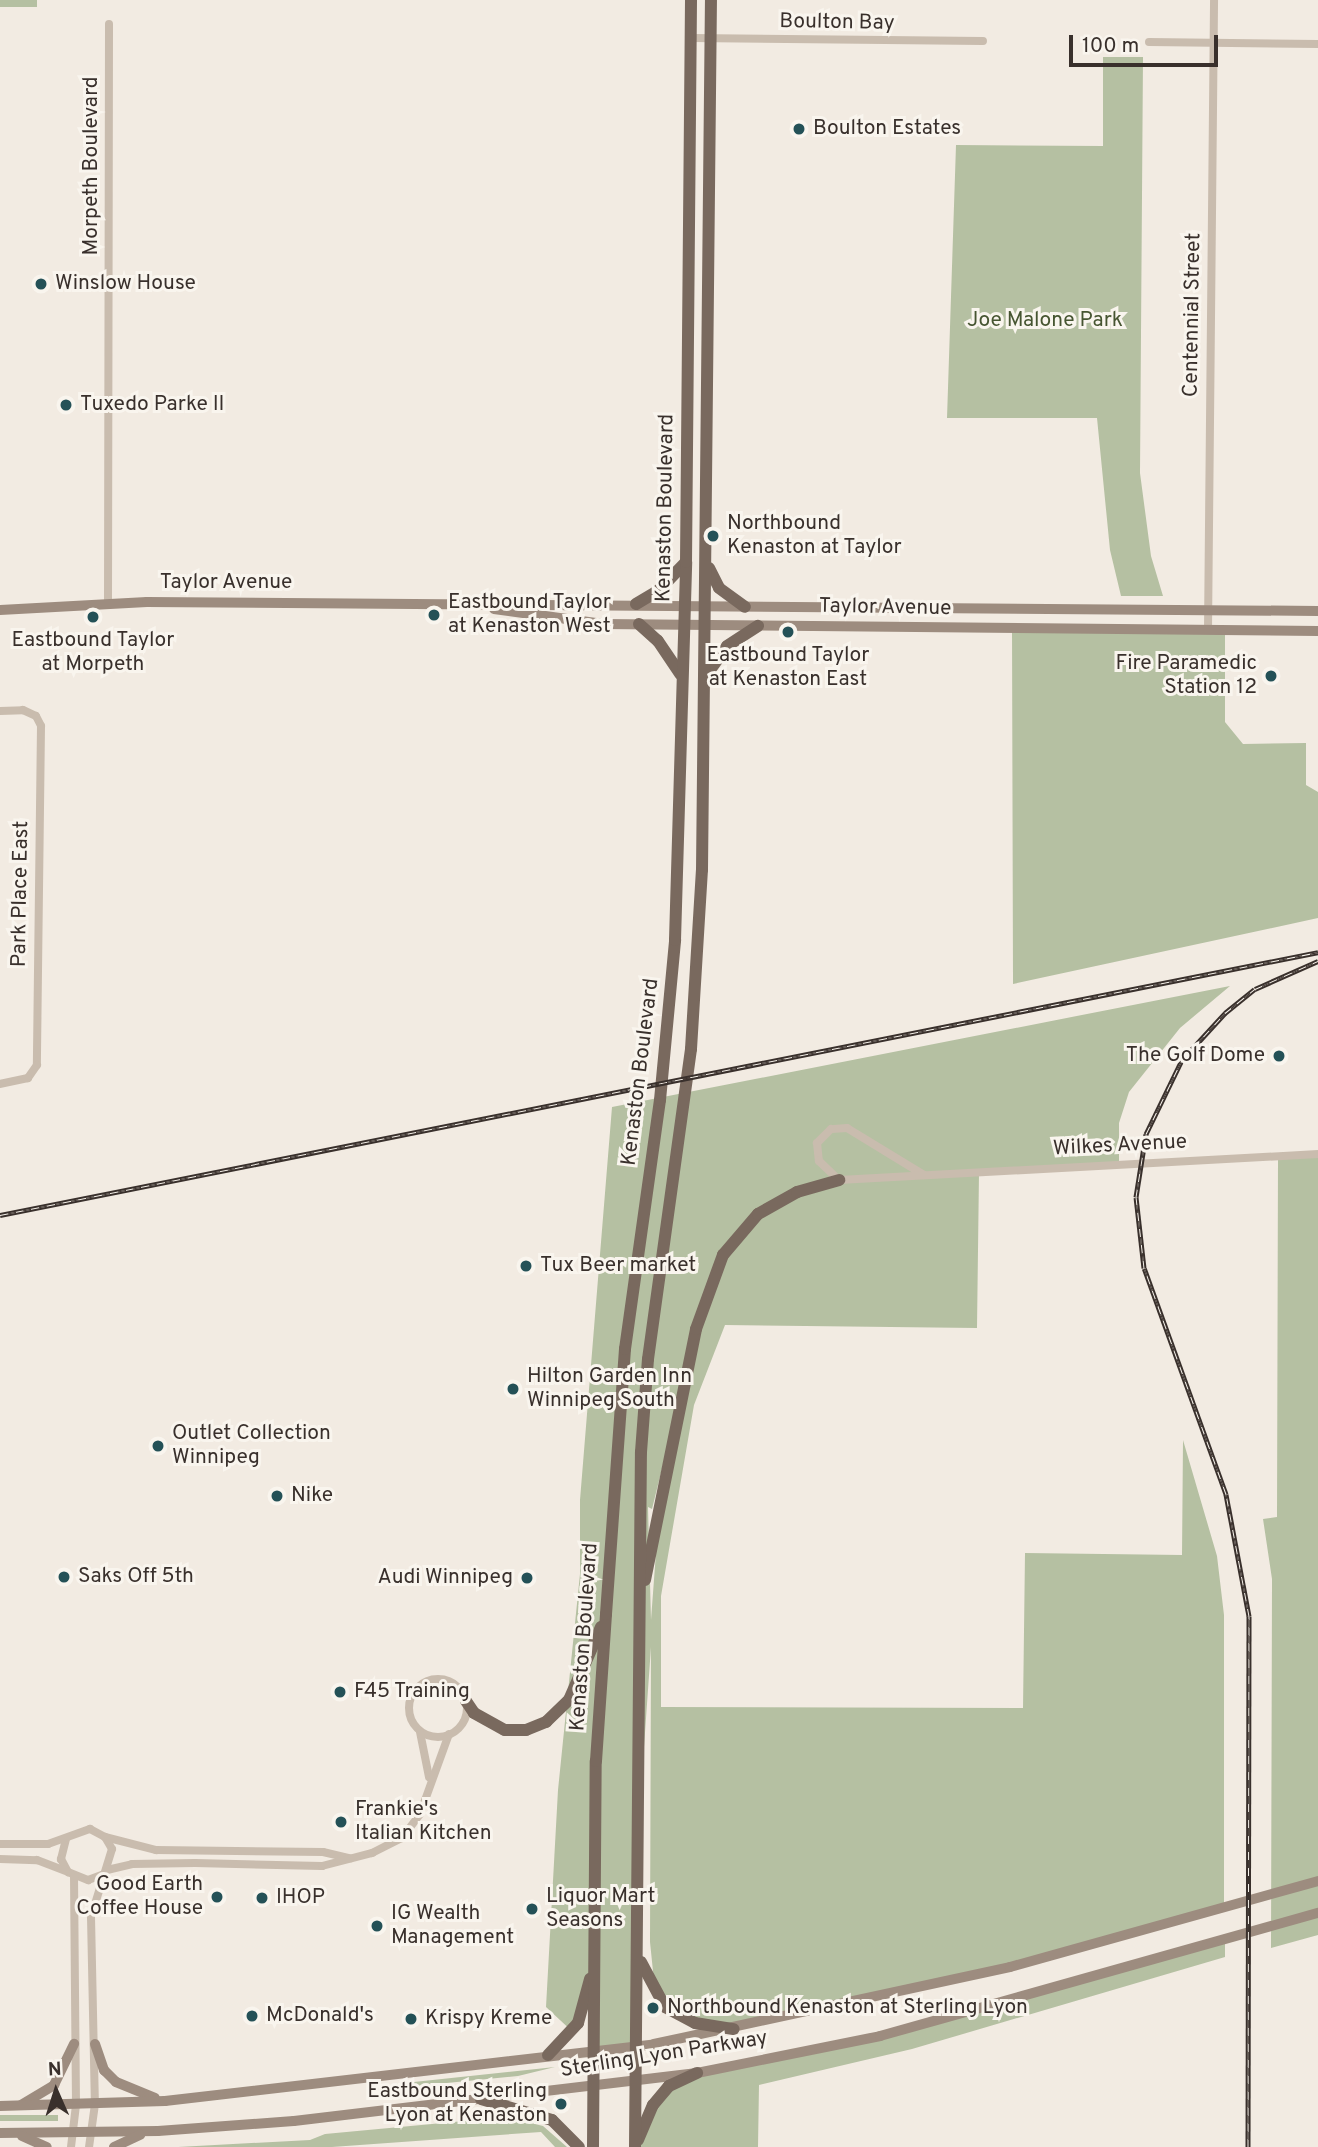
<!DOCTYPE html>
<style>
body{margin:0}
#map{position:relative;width:1318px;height:2147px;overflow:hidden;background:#f2ebe2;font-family:Overpass,sans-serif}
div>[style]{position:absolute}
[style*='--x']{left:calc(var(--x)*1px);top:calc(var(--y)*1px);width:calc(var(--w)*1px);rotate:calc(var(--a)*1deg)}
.green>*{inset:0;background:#b5c0a2;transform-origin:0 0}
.street>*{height:8px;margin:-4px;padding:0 4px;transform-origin:4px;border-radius:4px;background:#c9bcae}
.street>.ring{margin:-4px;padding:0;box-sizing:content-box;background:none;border:8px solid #c9bcae;border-radius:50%}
.secondary>*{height:10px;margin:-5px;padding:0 5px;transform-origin:5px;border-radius:5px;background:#9d8c7f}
.primary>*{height:12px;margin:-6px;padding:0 6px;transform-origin:6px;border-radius:6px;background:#79695e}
.rail>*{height:5px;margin-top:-2.5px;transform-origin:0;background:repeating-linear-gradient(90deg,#f9f5ee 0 8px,#39302c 0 16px);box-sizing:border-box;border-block:2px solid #39302c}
.dots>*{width:19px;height:19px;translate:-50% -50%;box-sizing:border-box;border:4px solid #f9f5ee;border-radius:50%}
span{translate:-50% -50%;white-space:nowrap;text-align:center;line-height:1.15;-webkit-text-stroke:6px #f9f5ee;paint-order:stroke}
.street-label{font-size:21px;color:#39302c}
.poi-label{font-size:21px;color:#39302c}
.left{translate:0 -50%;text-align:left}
.right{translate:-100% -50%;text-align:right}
.park-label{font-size:21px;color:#465531}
.north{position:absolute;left:21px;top:2056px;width:70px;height:70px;-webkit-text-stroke:5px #f9f5ee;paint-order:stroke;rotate:357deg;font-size:19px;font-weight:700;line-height:28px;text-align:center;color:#39302c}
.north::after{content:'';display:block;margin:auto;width:24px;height:32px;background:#39302c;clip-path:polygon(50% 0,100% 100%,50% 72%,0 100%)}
.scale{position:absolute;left:1069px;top:35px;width:149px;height:32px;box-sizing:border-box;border:4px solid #39302c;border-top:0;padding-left:9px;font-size:21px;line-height:24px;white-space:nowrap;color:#39302c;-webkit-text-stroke:5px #f9f5ee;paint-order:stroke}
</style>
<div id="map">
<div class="green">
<i style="left:0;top:0;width:37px;height:7px"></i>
<i style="clip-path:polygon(1103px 57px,1143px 57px,1140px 473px,1151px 556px,1163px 596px,1121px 596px,1110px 550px,1097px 418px,947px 418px,956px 145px,1103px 146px)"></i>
<i style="clip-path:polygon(1012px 628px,1225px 630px,1225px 722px,1243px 744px,1306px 743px,1306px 785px,1318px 792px,1318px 918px,1013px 984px)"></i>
<i style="clip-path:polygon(evenodd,1230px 986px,1180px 1028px,1129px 1092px,1119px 1123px,1119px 1165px,922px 1174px,979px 1173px,977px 1328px,725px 1325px,694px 1405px,661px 1596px,661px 1707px,1023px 1708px,1025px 1553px,1182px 1555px,1183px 1440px,1217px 1556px,1224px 1615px,1224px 1907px,1010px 1967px,734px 2029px,665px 2007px,654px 1981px,650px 1942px,651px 1647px,636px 1861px,636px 2046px,593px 2052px,594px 1965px,575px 2034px,546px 2007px,558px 1790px,580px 1574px,580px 1500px,612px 1107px,1230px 986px,692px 1347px,657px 1539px,651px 1620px,648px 1507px,652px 1509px,692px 1347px)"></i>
<i style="clip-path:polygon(1318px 1154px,1318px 1935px,1271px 1948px,1272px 1579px,1263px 1519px,1277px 1517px,1278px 1156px)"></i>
<i style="clip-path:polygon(1225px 1938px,1225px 1957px,912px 2049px,759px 2085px,758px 2147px,636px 2147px,653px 2105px,697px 2073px,880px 2036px)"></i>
<i style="clip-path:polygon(555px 2067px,518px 2076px,396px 2088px,395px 2084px)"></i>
<i style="left:0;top:2115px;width:58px;height:6px"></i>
<i style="clip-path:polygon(507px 2117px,543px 2126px,567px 2147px,555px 2147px,541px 2132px,332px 2147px,178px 2147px,310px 2140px,325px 2134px)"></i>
</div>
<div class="street">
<i style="--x:691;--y:38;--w:292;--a:0.6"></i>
<i style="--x:1149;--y:42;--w:169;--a:0.7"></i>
<i style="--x:108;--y:603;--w:579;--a:-89.9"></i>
<i style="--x:1208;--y:630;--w:630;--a:-89.45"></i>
<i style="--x:0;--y:711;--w:23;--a:-2"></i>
<i style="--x:23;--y:710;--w:14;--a:25"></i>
<i style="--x:36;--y:716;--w:11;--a:63"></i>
<i style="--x:41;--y:726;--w:339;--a:90.7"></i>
<i style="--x:37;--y:1065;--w:16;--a:125"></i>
<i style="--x:28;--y:1078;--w:29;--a:168"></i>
<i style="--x:924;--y:1175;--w:90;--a:-148.6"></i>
<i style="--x:847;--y:1128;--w:16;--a:176"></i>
<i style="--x:831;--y:1129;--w:20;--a:135"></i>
<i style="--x:817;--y:1143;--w:18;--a:84"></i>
<i style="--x:819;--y:1161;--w:28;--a:44"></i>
<i style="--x:839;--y:1180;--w:480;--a:-3.1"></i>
<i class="ring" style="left:409px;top:1679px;width:50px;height:50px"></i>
<i style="--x:420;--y:1732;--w:46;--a:78.7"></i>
<i style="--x:105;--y:1837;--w:53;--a:14.3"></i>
<i style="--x:156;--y:1850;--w:167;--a:0.7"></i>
<i style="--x:323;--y:1852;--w:28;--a:13"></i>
<i style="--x:66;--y:1839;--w:21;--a:104"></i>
<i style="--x:61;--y:1859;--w:15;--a:62"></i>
<i style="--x:68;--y:1872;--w:22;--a:22"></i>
<i style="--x:88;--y:1880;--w:15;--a:-20"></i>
<i style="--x:0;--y:1844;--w:48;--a:0"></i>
<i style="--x:48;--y:1844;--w:45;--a:-19.7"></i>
<i style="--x:90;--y:1829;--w:17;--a:28"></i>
<i style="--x:105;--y:1837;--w:14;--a:60"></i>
<i style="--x:112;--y:1849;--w:71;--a:107.2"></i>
<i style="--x:91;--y:1917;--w:187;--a:88.8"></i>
<i style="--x:95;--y:2104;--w:43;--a:97.9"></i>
<i style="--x:0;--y:1859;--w:37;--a:2"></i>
<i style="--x:37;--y:1860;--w:30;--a:21"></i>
<i style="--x:107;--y:1870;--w:26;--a:-13"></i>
<i style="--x:132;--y:1864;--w:63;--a:-0.9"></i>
<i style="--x:195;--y:1863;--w:127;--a:1.4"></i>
<i style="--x:322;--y:1866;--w:52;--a:-14.6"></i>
<i style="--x:372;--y:1853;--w:34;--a:-27"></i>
<i style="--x:402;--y:1838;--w:30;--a:-53"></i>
<i style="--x:420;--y:1814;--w:85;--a:-70.1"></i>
<i style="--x:71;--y:2147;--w:42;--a:-83.2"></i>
<i style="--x:76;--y:2105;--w:228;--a:-90.5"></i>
</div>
<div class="secondary">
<i style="--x:494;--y:609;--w:110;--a:7.8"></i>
<i style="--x:603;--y:624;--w:715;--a:0.56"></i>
<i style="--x:0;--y:610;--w:147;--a:-3.1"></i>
<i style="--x:147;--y:602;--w:1171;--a:0.44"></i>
<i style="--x:95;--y:2044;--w:28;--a:71"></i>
<i style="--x:104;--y:2070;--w:17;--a:45"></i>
<i style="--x:116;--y:2082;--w:42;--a:22.3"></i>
<i style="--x:21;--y:2105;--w:39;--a:-31"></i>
<i style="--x:54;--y:2085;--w:46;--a:-64"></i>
<i style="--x:0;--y:2106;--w:165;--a:-1.7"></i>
<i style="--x:165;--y:2101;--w:492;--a:-6.6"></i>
<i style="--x:654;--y:2044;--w:364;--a:-12.2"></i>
<i style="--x:1010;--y:1967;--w:320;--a:-15.6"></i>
<i style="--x:0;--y:2133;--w:158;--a:-0.7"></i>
<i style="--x:158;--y:2131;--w:136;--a:-4.2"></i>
<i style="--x:294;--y:2121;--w:406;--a:-6.8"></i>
<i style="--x:697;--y:2073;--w:187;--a:-11.4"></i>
<i style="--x:880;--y:2036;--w:455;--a:-15.7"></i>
<i style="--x:22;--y:2136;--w:27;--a:24"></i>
<i style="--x:114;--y:2147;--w:29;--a:-25"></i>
</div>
<div class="primary">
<i style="--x:709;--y:568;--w:22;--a:63"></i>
<i style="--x:719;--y:588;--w:32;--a:36"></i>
<i style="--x:636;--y:604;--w:27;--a:-31"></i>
<i style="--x:659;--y:590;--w:39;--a:-46"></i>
<i style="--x:639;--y:624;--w:25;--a:42"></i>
<i style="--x:658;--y:641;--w:40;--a:56"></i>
<i style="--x:707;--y:674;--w:34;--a:-54"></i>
<i style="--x:727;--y:646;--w:37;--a:-33"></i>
<i style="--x:645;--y:1580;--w:256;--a:-78.5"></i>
<i style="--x:696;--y:1329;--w:79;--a:-70"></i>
<i style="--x:723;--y:1255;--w:54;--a:-49.5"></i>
<i style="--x:758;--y:1214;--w:45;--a:-29.4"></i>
<i style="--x:797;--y:1192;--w:44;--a:-15.9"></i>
<i style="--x:466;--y:1701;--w:14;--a:56"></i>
<i style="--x:474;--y:1713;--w:35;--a:29"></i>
<i style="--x:505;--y:1730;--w:21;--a:0"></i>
<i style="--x:526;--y:1730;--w:22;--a:-22"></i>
<i style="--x:546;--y:1722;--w:32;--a:-44"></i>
<i style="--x:569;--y:1700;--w:80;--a:-66.3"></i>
<i style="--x:641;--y:1962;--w:51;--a:61.9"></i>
<i style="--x:665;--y:2007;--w:34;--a:28"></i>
<i style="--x:695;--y:2023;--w:39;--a:9"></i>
<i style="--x:548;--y:2055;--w:44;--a:-46.8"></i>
<i style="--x:578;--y:2023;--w:46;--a:-74.7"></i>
<i style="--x:481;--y:2099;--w:74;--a:16.5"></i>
<i style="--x:552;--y:2120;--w:38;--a:45"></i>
<i style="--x:638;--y:2140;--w:38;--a:-67"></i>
<i style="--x:653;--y:2105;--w:25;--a:-50"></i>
<i style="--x:669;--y:2086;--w:31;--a:-25"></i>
<i style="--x:593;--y:2147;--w:386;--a:-89.6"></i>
<i style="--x:596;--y:1761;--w:147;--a:-86.1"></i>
<i style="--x:606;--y:1614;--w:266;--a:-85.9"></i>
<i style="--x:625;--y:1349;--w:251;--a:-82"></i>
<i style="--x:660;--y:1100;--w:161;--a:-84.6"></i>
<i style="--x:675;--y:940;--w:378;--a:-88.3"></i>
<i style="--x:686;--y:562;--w:562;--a:-89.49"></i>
<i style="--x:635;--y:2147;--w:695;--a:-89.51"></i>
<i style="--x:641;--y:1452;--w:93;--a:-85.7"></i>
<i style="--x:648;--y:1359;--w:313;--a:-82.1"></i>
<i style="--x:691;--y:1049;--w:179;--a:-86.5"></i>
<i style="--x:702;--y:870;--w:870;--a:-89.41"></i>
</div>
<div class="rail">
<i style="--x:0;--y:1215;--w:1344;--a:-11.28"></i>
<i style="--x:1248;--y:2147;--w:531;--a:-89.89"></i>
<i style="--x:1249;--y:1616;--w:124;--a:-100.7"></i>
<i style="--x:1226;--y:1494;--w:240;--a:-109.9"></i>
<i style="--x:1144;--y:1268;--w:71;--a:-96.4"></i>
<i style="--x:1136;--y:1197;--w:64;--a:-81"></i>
<i style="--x:1146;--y:1134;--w:82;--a:-64.1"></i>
<i style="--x:1182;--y:1060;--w:64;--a:-47.5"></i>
<i style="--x:1225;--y:1013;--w:38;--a:-39"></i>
<i style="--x:1255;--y:989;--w:69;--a:-24"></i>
</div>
<div class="dots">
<i style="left:799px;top:129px;background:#245157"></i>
<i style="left:41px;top:284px;background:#245157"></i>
<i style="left:66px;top:405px;background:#245157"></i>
<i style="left:713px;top:536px;background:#245157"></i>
<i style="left:434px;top:615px;background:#245157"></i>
<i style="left:93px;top:617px;background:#245157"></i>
<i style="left:788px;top:632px;background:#245157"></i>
<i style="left:1271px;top:676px;background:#245157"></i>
<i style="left:1279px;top:1056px;background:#245157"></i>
<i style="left:526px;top:1266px;background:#245157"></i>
<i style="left:513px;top:1389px;background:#245157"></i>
<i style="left:158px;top:1446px;background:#245157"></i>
<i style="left:277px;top:1496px;background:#245157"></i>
<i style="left:64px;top:1577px;background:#245157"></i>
<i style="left:527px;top:1578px;background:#245157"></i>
<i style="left:340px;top:1692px;background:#245157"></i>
<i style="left:341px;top:1822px;background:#245157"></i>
<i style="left:217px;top:1897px;background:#245157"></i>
<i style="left:262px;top:1898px;background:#245157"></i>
<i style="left:532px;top:1909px;background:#245157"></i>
<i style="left:377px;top:1926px;background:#245157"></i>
<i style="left:653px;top:2008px;background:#245157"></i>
<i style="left:252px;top:2016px;background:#245157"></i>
<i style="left:411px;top:2019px;background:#245157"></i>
<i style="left:561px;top:2104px;background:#245157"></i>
</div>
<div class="street-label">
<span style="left:837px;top:23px;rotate:1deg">Boulton Bay</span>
<span style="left:92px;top:166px;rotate:-90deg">Morpeth Boulevard</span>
<span style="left:1193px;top:315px;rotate:-89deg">Centennial Street</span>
<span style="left:666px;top:508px;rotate:-89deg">Kenaston Boulevard</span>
<span style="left:226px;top:583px">Taylor Avenue</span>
<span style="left:885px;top:608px;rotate:1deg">Taylor Avenue</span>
<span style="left:21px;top:894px;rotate:-89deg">Park Place East</span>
<span style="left:641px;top:1072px;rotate:-83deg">Kenaston Boulevard</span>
<span style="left:1120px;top:1146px;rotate:-3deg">Wilkes Avenue</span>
<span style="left:585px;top:1637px;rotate:-86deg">Kenaston Boulevard</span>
<span style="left:664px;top:2055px;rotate:-9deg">Sterling Lyon Parkway</span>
</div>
<div class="poi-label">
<span class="left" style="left:813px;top:129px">Boulton Estates</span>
<span class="left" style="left:55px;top:284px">Winslow House</span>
<span class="left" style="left:80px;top:405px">Tuxedo Parke II</span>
<span class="left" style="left:727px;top:536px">Northbound<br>Kenaston at Taylor</span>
<span class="left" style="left:448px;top:615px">Eastbound Taylor<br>at Kenaston West</span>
<span style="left:93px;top:653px">Eastbound Taylor<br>at Morpeth</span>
<span style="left:788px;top:668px">Eastbound Taylor<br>at Kenaston East</span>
<span class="right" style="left:1257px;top:676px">Fire Paramedic<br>Station 12</span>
<span class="right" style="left:1265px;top:1056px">The Golf Dome</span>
<span class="left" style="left:540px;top:1266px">Tux Beer market</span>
<span class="left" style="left:527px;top:1389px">Hilton Garden Inn<br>Winnipeg South</span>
<span class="left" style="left:172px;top:1446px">Outlet Collection<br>Winnipeg</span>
<span class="left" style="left:291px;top:1496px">Nike</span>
<span class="left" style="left:78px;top:1577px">Saks Off 5th</span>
<span class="right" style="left:513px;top:1578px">Audi Winnipeg</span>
<span class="left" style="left:354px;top:1692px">F45 Training</span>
<span class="left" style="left:355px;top:1822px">Frankie's<br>Italian Kitchen</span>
<span class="right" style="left:203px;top:1897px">Good Earth<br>Coffee House</span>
<span class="left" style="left:546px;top:1909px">Liquor Mart<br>Seasons</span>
<span class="left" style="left:276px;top:1898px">IHOP</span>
<span class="left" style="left:391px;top:1926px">IG Wealth<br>Management</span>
<span class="left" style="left:667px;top:2008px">Northbound Kenaston at Sterling Lyon</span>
<span class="left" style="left:266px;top:2016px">McDonald's</span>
<span class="left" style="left:425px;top:2019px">Krispy Kreme</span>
<span class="right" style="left:547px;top:2104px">Eastbound Sterling<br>Lyon at Kenaston</span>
</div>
<div class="park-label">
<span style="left:1045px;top:321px">Joe Malone Park</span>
</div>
<div class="north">N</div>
<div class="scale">100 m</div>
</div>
